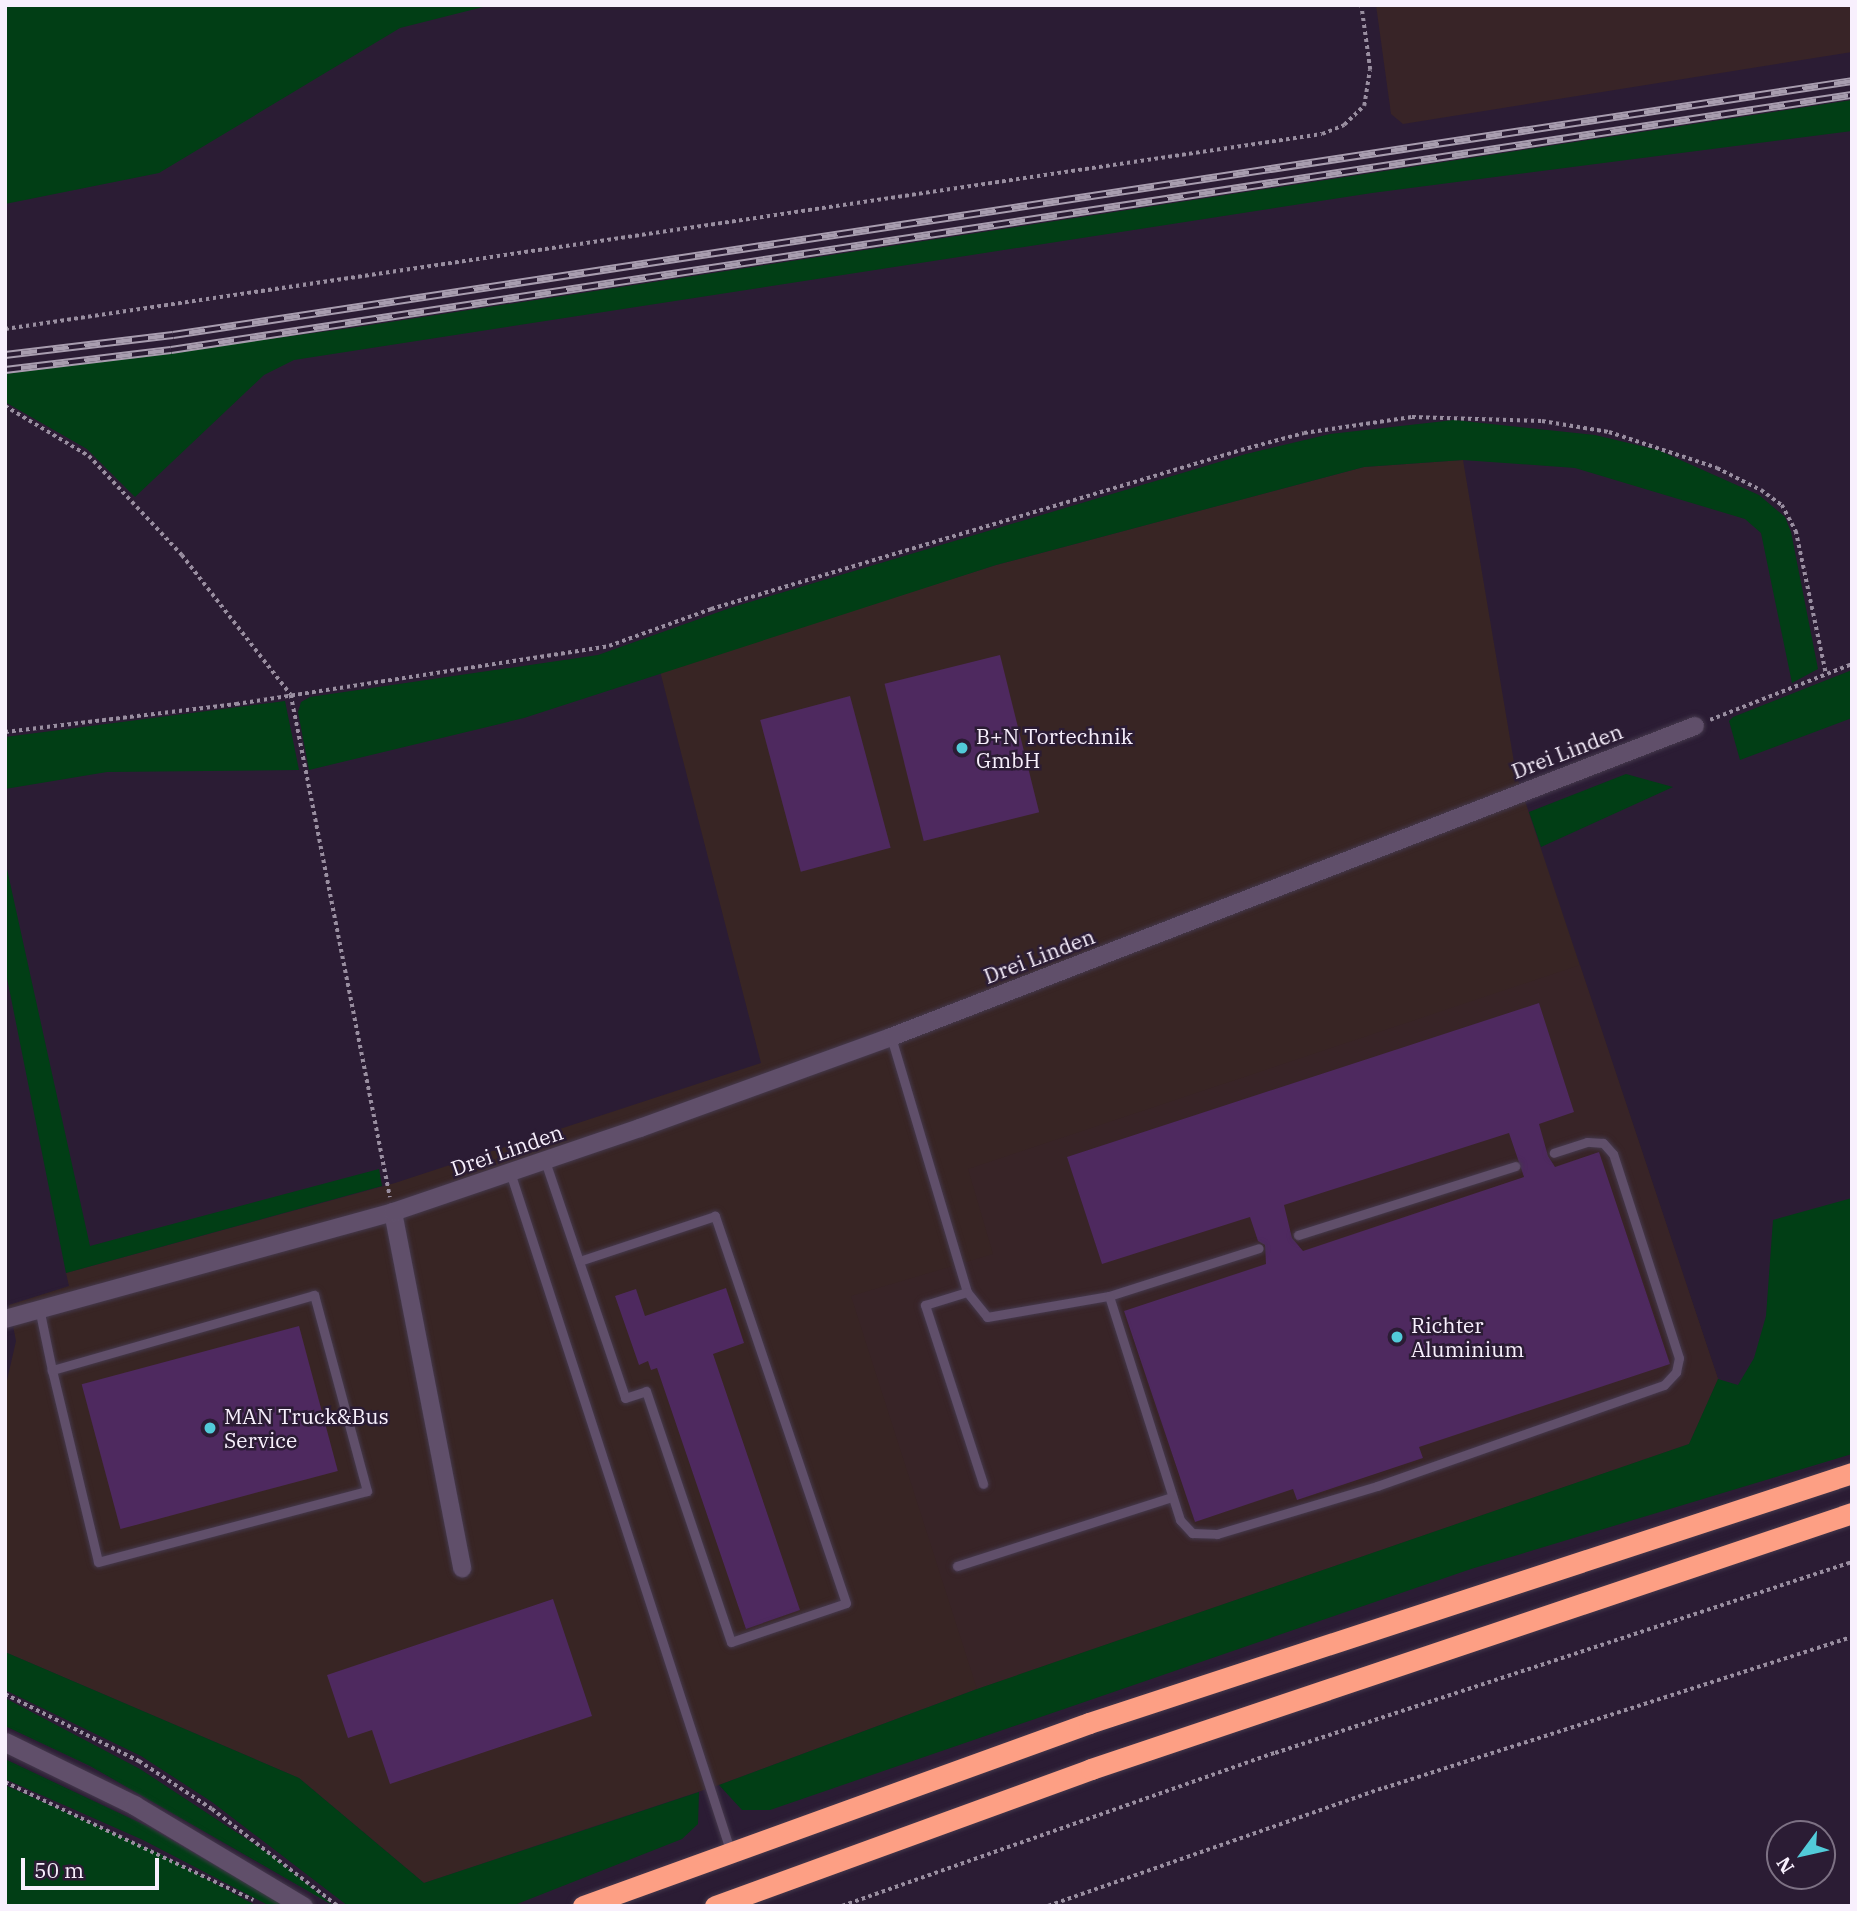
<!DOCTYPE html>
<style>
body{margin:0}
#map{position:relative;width:1857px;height:1911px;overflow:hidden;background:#2b1c34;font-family:"IBM Plex Serif",serif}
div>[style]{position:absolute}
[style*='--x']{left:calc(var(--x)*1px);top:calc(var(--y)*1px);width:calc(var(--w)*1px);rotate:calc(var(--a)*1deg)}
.commercial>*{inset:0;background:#382524}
.industrial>*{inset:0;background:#382427}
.green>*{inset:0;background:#013e15}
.building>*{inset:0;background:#4e295f;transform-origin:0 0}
.path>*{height:3.5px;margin-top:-1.75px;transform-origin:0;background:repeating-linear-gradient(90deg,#998ea0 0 3.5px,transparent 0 7px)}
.roads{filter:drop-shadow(0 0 2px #45394d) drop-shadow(0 0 2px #45394d)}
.service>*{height:9px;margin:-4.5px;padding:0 4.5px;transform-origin:4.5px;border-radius:4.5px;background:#604f6a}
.minor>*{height:18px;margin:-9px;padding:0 9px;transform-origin:9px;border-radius:9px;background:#604f6a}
.secondary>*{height:19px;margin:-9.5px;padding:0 9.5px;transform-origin:9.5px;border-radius:9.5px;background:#604f6a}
.motorway>*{height:21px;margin:-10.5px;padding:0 10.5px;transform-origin:10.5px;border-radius:10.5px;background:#fd9f84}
.rail>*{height:8px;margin-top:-4px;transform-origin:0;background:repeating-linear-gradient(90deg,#2b1c34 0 16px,#a89daf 0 32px);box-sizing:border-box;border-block:2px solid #a89daf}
.dots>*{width:19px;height:19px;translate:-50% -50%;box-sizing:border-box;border:4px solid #2b1c34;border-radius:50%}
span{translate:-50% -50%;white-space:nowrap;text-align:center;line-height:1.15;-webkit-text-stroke:5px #2b1c34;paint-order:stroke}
.poi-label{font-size:21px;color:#f8f0fd}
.left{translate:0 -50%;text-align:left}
.street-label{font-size:21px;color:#f8f0fd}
.frame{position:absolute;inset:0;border:7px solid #f8f0fd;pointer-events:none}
.north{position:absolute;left:1766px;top:1820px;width:70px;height:70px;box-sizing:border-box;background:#2b1c34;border:2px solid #7d7184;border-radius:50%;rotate:237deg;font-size:19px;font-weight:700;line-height:28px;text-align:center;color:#f8f0fd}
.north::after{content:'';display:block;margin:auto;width:24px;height:32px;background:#52cbd9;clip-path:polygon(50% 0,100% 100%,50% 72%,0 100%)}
.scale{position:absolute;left:21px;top:1858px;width:138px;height:32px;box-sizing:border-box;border:4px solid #f8f0fd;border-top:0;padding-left:9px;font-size:21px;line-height:24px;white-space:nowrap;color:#f8f0fd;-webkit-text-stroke:5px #2b1c34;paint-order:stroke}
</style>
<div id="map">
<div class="commercial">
<i style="clip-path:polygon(1463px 460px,1516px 774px,1718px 1379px,1689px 1444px,977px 1689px,719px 1785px,424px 1883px,299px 1778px,5px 1652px,5px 1389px,16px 1341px,9px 1305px,69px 1286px,66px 1273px,395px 1183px,761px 1063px,660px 671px,996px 565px,1262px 494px,1364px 467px)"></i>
</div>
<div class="industrial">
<i style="clip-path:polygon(1376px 5px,1852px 5px,1852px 52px,1403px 124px,1391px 114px)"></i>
<i style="clip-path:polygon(1580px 965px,1718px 1379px,1689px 1444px,977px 1689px,851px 1296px,993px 1254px,968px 1169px)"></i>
</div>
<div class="green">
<i style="clip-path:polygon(5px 5px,491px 5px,400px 28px,159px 173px,5px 204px)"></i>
<i style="clip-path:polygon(1852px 100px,1852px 131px,1372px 193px,294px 360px,264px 375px,135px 497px,87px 449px,5px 402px,5px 374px,351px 328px)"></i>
<i style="clip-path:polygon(1454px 420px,1595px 435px,1658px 450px,1759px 495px,1785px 517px,1791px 532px,1818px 669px,1792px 683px,1761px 533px,1745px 519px,1575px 468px,1463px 460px,1364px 467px,996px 565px,524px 718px,309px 770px,298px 712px,301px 702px,310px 697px,598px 655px,730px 608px,1246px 454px,1330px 434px)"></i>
<i style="clip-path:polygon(1852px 670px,1852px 718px,1740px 760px,1729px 721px,1733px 717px)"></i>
<i style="clip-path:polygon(285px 701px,299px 770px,107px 772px,5px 789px,5px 737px)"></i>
<i style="clip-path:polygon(1626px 774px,1673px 787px,1541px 847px,1529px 812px)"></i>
<i style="clip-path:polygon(5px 860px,90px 1246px,379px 1169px,382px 1186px,66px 1273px,5px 968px)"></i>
<i style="clip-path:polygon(1852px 1198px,1852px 1454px,1471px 1569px,770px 1810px,742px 1810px,719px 1785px,977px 1689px,1689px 1444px,1718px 1379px,1738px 1385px,1754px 1358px,1766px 1316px,1773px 1220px)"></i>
<i style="clip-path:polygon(5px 1652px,299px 1778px,424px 1883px,699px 1792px,698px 1824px,682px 1839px,512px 1906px,348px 1906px,212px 1802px,141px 1756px,5px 1690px)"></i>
<i style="clip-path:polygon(5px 1698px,140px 1769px,274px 1857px,334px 1906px,90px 1766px,5px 1726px)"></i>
<i style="clip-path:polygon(5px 1759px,151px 1828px,285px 1906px,270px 1906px,143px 1840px,5px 1779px)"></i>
<i style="clip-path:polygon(5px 1785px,160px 1854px,257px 1906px,5px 1906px)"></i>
</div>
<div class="building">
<i style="left:1000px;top:655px;width:162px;height:119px;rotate:76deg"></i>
<i style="left:850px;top:696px;width:157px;height:93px;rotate:75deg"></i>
<i style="clip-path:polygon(evenodd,1539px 1003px,1574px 1112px,1539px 1124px,1548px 1156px,1555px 1167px,1599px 1152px,1670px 1364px,1419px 1447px,1423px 1458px,1297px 1500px,1293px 1489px,1195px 1522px,1124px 1311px,1266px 1264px,1265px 1245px,1258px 1241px,1250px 1217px,1102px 1264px,1067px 1157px,1539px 1003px,1509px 1133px,1524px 1177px,1303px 1251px,1292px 1238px,1284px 1205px,1509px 1133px)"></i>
<i style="clip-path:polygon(726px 1288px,744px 1343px,713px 1354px,800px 1610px,746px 1629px,657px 1368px,651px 1370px,648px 1361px,639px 1365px,615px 1296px,636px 1289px,645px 1316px)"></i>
<i style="left:299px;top:1326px;width:150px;height:225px;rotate:75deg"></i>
<i style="clip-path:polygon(553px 1599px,592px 1716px,390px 1784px,372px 1730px,348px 1738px,327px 1675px)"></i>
</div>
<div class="path">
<i style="--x:5;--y:329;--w:1331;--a:-8.42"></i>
<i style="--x:1322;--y:134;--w:24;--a:-22"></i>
<i style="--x:1344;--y:125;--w:28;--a:-44"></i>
<i style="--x:1364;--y:106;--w:36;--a:-81"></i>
<i style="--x:1370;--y:70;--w:66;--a:-97.9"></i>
<i style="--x:5;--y:406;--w:98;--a:30.8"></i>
<i style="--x:89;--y:456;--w:136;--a:46.8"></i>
<i style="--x:182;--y:555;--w:177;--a:52.1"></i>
<i style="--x:291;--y:695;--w:512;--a:78.84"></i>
<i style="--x:1710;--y:720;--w:153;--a:-21.5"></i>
<i style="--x:5;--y:732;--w:233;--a:-6.9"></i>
<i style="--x:236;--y:704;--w:377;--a:-8.8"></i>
<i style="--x:609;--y:646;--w:109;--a:-19.9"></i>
<i style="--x:711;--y:609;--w:553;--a:-16.7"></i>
<i style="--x:1241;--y:450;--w:65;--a:-15.1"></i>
<i style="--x:1304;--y:433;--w:109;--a:-8.4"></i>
<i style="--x:1412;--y:417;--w:130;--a:1.8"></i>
<i style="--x:1542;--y:421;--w:68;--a:9.3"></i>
<i style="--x:1609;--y:432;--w:114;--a:18.4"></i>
<i style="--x:1717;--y:468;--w:49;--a:26.6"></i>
<i style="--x:1761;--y:490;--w:26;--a:36"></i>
<i style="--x:1782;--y:505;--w:30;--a:62"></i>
<i style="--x:1796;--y:531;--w:145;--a:78.1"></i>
<i style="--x:5;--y:1694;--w:150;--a:26.6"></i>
<i style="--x:139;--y:1761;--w:87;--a:33.3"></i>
<i style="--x:212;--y:1809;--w:159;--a:37.6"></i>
<i style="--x:5;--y:1782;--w:275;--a:25.4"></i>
<i style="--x:842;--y:1906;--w:459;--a:-19.5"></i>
<i style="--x:1275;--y:1753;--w:608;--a:-18.32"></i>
<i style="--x:1048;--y:1906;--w:356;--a:-19.4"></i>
<i style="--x:1384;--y:1788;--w:492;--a:-17.9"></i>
</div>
<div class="roads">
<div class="service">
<i style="--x:891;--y:1037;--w:266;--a:73.4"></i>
<i style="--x:967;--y:1292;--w:32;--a:51"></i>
<i style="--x:987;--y:1317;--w:124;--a:-9.8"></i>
<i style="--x:1109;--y:1296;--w:157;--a:-17.7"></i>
<i style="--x:545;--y:1161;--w:250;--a:71.3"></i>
<i style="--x:625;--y:1398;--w:22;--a:-18"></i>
<i style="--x:646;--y:1391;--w:265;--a:71.3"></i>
<i style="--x:731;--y:1642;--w:121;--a:-18.7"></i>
<i style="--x:846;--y:1603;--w:409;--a:-108.7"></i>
<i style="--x:715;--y:1216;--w:142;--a:161.6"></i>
<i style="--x:510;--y:1172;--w:713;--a:72.02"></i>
<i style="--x:1298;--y:1235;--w:228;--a:-17.6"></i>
<i style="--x:967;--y:1292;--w:44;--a:162.8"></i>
<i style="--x:925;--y:1305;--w:188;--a:72"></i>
<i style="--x:1109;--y:1296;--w:235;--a:72.4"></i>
<i style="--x:1180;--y:1520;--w:18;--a:47"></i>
<i style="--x:1192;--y:1533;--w:25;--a:2"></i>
<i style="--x:1217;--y:1534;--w:167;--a:-16.7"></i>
<i style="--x:1377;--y:1486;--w:304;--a:-19.4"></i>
<i style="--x:1664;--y:1385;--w:18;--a:-47"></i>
<i style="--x:1676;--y:1372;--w:14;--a:-78"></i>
<i style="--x:1679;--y:1358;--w:214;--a:-107.9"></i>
<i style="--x:1613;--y:1154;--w:15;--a:-132"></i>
<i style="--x:1603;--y:1143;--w:16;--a:-176"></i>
<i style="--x:1587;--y:1142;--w:35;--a:162"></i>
<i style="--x:39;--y:1308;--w:63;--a:78.2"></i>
<i style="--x:52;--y:1370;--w:197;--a:76.5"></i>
<i style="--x:98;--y:1562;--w:278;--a:-14.8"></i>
<i style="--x:367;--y:1491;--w:203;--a:-105.1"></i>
<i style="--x:314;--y:1295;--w:273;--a:164"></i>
<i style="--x:957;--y:1566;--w:226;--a:-17.8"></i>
</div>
<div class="minor">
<i style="--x:393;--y:1212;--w:363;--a:79"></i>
<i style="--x:5;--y:1319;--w:402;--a:-15.4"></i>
<i style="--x:393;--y:1212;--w:261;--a:-18.8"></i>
<i style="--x:640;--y:1128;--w:267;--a:-19.9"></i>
<i style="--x:891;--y:1037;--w:862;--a:-21.15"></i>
</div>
<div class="secondary">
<i style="--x:5;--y:1742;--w:144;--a:26"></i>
<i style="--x:134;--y:1805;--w:197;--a:30.9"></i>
</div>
<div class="motorway">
<i style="--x:583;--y:1906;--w:538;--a:-19.88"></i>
<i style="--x:1089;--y:1723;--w:803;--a:-18.14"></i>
<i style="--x:715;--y:1906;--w:400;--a:-20"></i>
<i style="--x:1091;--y:1769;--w:803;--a:-18.59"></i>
</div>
</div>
<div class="rail">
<i style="--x:5;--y:355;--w:169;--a:-6.8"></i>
<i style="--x:173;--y:335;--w:1698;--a:-8.6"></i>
<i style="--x:5;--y:370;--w:167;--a:-6.9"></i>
<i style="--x:171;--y:350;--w:1700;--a:-8.63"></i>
</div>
<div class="dots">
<i style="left:962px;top:748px;background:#52cbd9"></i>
<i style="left:1397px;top:1337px;background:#52cbd9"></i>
<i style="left:210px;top:1428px;background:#52cbd9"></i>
</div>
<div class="poi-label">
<span class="left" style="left:976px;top:748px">B+N Tortechnik<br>GmbH</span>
<span class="left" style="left:1411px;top:1337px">Richter<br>Aluminium</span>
<span class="left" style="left:224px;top:1428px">MAN Truck&amp;Bus<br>Service</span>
</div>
<div class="street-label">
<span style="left:1567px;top:751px;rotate:-21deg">Drei Linden</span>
<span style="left:1039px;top:956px;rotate:-21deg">Drei Linden</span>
<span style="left:507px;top:1150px;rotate:-19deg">Drei Linden</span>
</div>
<div class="frame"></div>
<div class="north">N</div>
<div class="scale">50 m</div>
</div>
